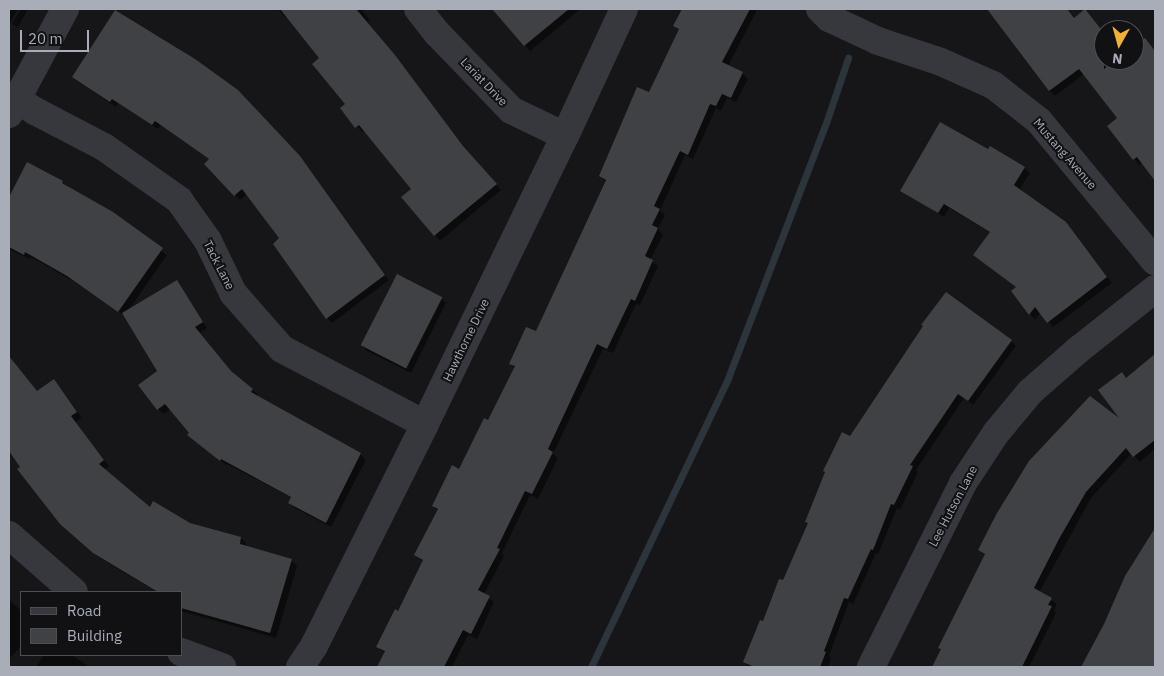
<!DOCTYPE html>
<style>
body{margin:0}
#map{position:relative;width:1164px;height:676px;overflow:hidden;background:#161618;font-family:"IBM Plex Sans",sans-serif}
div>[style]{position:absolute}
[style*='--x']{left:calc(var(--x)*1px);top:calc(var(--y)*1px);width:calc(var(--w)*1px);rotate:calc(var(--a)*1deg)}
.shadow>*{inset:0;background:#0007}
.stream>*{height:7px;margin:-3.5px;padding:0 3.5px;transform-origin:3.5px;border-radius:3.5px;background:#2c353c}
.building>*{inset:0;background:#404145;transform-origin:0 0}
.minor>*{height:28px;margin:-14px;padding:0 14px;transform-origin:14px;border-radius:14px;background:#37383d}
span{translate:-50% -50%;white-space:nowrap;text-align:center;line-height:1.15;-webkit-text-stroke:4px #111113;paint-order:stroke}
.street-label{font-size:12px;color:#a8adb8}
.frame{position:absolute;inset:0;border:10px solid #a8adb8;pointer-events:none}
.legend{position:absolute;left:20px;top:591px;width:162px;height:65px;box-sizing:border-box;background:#111113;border:1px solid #4d4f55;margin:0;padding:6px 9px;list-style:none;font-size:15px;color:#a8adb8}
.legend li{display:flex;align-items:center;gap:10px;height:25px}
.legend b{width:25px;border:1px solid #4d4f55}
.north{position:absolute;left:1094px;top:20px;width:50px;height:50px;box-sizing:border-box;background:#111113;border:1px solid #4d4f55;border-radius:50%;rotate:187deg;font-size:14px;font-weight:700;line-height:20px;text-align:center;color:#a8adb8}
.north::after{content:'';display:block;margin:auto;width:18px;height:22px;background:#f2b134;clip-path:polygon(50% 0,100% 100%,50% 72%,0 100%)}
.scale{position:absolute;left:20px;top:30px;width:69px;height:22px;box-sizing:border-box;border:2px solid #a8adb8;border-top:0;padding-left:6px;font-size:15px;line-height:18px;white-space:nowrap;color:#a8adb8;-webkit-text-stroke:4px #111113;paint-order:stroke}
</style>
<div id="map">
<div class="shadow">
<i style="clip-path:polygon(9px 9px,18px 9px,9px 25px)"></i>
<i style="clip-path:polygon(21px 9px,28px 9px,18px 27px,12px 24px)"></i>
<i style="clip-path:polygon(278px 9px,361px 9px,370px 20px,367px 22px,400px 62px,468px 153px,501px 190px,440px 241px,435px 235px,412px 189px,365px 130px,362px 132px,342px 108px,347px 104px,321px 58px,287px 16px,286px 18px)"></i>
<i style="clip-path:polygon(494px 9px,578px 9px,579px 10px,530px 51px)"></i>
<i style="clip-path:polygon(683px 9px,757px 10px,728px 66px,742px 73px,748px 79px,736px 102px,727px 98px,721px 111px,716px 108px,693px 159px,685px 155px,660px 211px,665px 215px,658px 229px,663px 235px,650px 260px,658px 266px,640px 305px,636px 304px,613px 353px,603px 349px,553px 454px,558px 458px,538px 499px,530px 495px,502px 553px,504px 556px,484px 594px,494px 602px,477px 639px,468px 635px,452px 667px,379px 667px,385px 653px,377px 646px,399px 612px,423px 561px,416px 555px,438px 511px,433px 506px,460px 470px,489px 422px,516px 368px,510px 363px,536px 333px,605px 182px,600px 176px,650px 94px,680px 31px,675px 26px)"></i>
<i style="clip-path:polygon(1003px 9px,1067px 9px,1075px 19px,1104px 33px,1104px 60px,1134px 60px,1134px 48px,1150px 45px,1155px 52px,1155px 180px,1142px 162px,1139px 165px,1134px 159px,1108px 126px,1118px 119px,1084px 74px,1055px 96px,1050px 91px,994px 16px)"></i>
<i style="clip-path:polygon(73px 77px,237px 91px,305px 163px,389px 280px,332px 323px,327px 318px,281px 239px,247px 194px,240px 200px,206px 164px,210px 160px,161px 125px,158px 129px,118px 103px,116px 107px)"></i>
<i style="clip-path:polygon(989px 151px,1024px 168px,1030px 173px,1019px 190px,1065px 223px,1112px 283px,1053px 327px,1041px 312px,1035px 320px,1012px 291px,1017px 288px,975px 255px,991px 233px,949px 208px,944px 217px,902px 191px)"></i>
<i style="clip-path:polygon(28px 164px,62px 182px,167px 255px,128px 311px,176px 282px,207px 328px,200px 333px,233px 375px,253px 390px,258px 395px,256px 397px,360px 454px,366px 460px,331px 527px,295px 508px,289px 503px,292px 498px,227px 464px,226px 465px,194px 440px,171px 409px,164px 414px,158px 409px,140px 386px,158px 371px,125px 316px,73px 281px,31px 257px,29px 259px,9px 249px,9px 200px)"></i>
<i style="clip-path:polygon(441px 298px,446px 303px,411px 373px,367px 351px,362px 346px)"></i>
<i style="clip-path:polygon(1011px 341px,1016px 346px,973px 405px,964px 398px,916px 470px,918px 472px,900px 510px,897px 508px,878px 554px,876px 553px,853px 604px,849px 602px,829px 656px,831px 659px,828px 667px,748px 667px,745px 662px,809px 524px,807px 522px,850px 437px)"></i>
<i style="clip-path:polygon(9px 356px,37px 392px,53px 380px,59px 386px,82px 418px,75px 422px,109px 466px,104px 470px,150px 509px,189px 525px,241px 538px,246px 543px,245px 547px,291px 560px,297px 566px,276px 638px,181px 611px,181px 592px,157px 592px,100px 558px,67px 529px,9px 449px)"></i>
<i style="clip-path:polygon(1155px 356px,1155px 449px,1140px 462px,1132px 453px,1091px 498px,1039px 593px,1057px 604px,1054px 610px,1056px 613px,1029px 667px,933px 667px,985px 555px,979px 550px,1123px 422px,1122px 374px,1127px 379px)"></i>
<i style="clip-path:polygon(1153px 533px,1155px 535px,1155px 667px,1082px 667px)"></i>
<i style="clip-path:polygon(9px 599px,21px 611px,21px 646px,9px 659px)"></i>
<i style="clip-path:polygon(44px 655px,72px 655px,90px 667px,36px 667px)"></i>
</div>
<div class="stream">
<i style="--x:591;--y:667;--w:320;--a:-64.6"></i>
<i style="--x:728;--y:378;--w:273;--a:-69"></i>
<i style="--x:826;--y:123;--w:69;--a:-71.3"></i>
</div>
<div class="building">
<i style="clip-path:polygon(280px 9px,356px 9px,395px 55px,463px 146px,497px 184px,434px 236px,401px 197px,411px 189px,359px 125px,355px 128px,340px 108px,345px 104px,312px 64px,319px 58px)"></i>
<i style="clip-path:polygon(492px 9px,569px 9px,524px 46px)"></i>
<i style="clip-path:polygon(682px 9px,750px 9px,722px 62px,743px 72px,731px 98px,722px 94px,716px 106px,710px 104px,688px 155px,680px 151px,654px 206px,660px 209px,652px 225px,658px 228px,645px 256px,653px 260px,635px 301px,631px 299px,607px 349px,597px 344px,548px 449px,553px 452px,532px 494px,525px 491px,497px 548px,500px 549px,478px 590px,490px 596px,471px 634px,463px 630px,444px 667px,377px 667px,385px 651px,376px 647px,395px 609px,398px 611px,423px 560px,414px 555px,438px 509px,432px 506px,452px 465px,459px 469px,484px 418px,488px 420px,515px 366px,509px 364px,526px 327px,536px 331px,606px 180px,599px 176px,637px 87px,649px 92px,679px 29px,673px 26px)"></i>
<i style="clip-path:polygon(987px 9px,1067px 9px,1074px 18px,1085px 9px,1104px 33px,1104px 69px,1116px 60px,1134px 60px,1134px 46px,1145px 38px,1155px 51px,1155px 181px,1137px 157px,1133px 160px,1107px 126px,1117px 118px,1079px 69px,1049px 91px)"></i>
<i style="clip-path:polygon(115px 10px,195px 59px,238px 90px,300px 156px,385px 275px,326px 319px,273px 244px,279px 238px,242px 189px,234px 196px,204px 164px,209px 159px,155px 121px,152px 125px,112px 99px,110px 102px,72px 77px)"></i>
<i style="clip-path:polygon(940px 122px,988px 149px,990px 146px,1025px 167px,1014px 185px,1066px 222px,1107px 277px,1047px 323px,1035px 307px,1029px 315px,1011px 291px,1016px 287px,973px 255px,990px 232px,944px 204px,938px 213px,900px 191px)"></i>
<i style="clip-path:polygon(27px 162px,63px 181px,62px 183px,113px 212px,163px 248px,118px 312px,67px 276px,25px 252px,24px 255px,9px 247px,9px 197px)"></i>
<i style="left:397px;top:274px;width:51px;height:80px;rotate:27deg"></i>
<i style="clip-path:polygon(177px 280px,203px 322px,195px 327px,231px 371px,253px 389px,251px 392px,361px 453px,326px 523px,288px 503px,291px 497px,221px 459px,220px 461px,187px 435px,189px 433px,165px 404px,157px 410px,138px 385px,157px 371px,122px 313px)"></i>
<i style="clip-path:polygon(946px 292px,1012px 340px,968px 401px,958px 394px,910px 465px,913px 466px,894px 505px,891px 504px,873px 550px,871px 549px,848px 599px,844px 598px,824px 651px,826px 652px,820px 667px,754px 667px,743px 662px,760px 620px,763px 621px,779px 579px,783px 580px,808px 523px,805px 522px,825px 472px,823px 471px,842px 432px,850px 436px,923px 326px,921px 325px)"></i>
<i style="clip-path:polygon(1155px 354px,1155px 440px,1133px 457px,1126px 448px,1086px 492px,1059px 539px,1034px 588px,1052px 598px,1048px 605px,1052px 606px,1022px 667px,932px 667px,941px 649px,938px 648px,985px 554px,978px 550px,997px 513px,1029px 461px,1090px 396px,1119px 418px,1098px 390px,1122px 372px,1126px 378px)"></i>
<i style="clip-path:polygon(9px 356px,37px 391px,54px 379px,77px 412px,71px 416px,104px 460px,99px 464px,150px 507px,153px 501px,190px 523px,241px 537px,240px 544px,292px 559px,270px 633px,181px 608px,181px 592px,158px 592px,93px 553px,60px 524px,17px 469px,20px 467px,9px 451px)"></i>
<i style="clip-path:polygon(1155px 528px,1155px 667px,1081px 667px,1104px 624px,1125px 576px)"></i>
</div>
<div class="minor">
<i style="--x:418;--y:9;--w:31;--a:52"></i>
<i style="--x:437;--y:33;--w:107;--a:46.1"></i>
<i style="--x:511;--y:110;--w:60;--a:25.7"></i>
<i style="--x:820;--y:9;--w:13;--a:45"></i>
<i style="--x:829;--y:18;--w:54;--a:25.1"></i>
<i style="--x:878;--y:41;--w:66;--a:18.4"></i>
<i style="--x:941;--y:62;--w:57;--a:23.9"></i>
<i style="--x:993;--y:85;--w:58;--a:38"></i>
<i style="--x:1039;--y:121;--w:182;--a:50.4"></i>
<i style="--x:17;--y:99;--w:22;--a:34"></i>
<i style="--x:35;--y:111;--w:78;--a:27.6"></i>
<i style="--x:104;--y:147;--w:92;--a:35.2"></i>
<i style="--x:179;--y:200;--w:50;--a:54.7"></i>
<i style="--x:208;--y:241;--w:58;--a:64.3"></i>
<i style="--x:233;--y:293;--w:74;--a:48.8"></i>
<i style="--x:282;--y:349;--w:161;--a:27.7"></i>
<i style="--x:9;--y:114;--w:119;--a:-61.9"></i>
<i style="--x:9;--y:535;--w:86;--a:41.2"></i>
<i style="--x:181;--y:652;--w:44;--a:20.1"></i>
<i style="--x:300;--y:667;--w:25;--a:-56"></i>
<i style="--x:314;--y:646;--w:248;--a:-63.4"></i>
<i style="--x:425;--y:424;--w:320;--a:-64.1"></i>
<i style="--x:565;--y:136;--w:140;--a:-65.1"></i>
<i style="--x:871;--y:667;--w:206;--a:-63.4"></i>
<i style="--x:963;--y:483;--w:60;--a:-56.6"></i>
<i style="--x:996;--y:433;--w:53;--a:-50.3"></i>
<i style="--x:1030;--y:392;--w:64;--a:-41.2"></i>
<i style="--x:1078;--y:350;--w:98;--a:-38.4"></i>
</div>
<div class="street-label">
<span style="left:484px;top:82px;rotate:46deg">Lariat Drive</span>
<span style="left:1065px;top:154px;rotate:49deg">Mustang Avenue</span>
<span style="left:219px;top:265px;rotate:63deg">Tack Lane</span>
<span style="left:466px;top:340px;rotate:-64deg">Hawthorne Drive</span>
<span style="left:953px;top:506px;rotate:-62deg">Lee Hutson Lane</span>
</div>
<div class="frame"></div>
<ul class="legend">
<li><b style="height:6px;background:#37383d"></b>Road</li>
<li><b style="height:14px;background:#404145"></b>Building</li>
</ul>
<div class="north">N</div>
<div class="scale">20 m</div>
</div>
